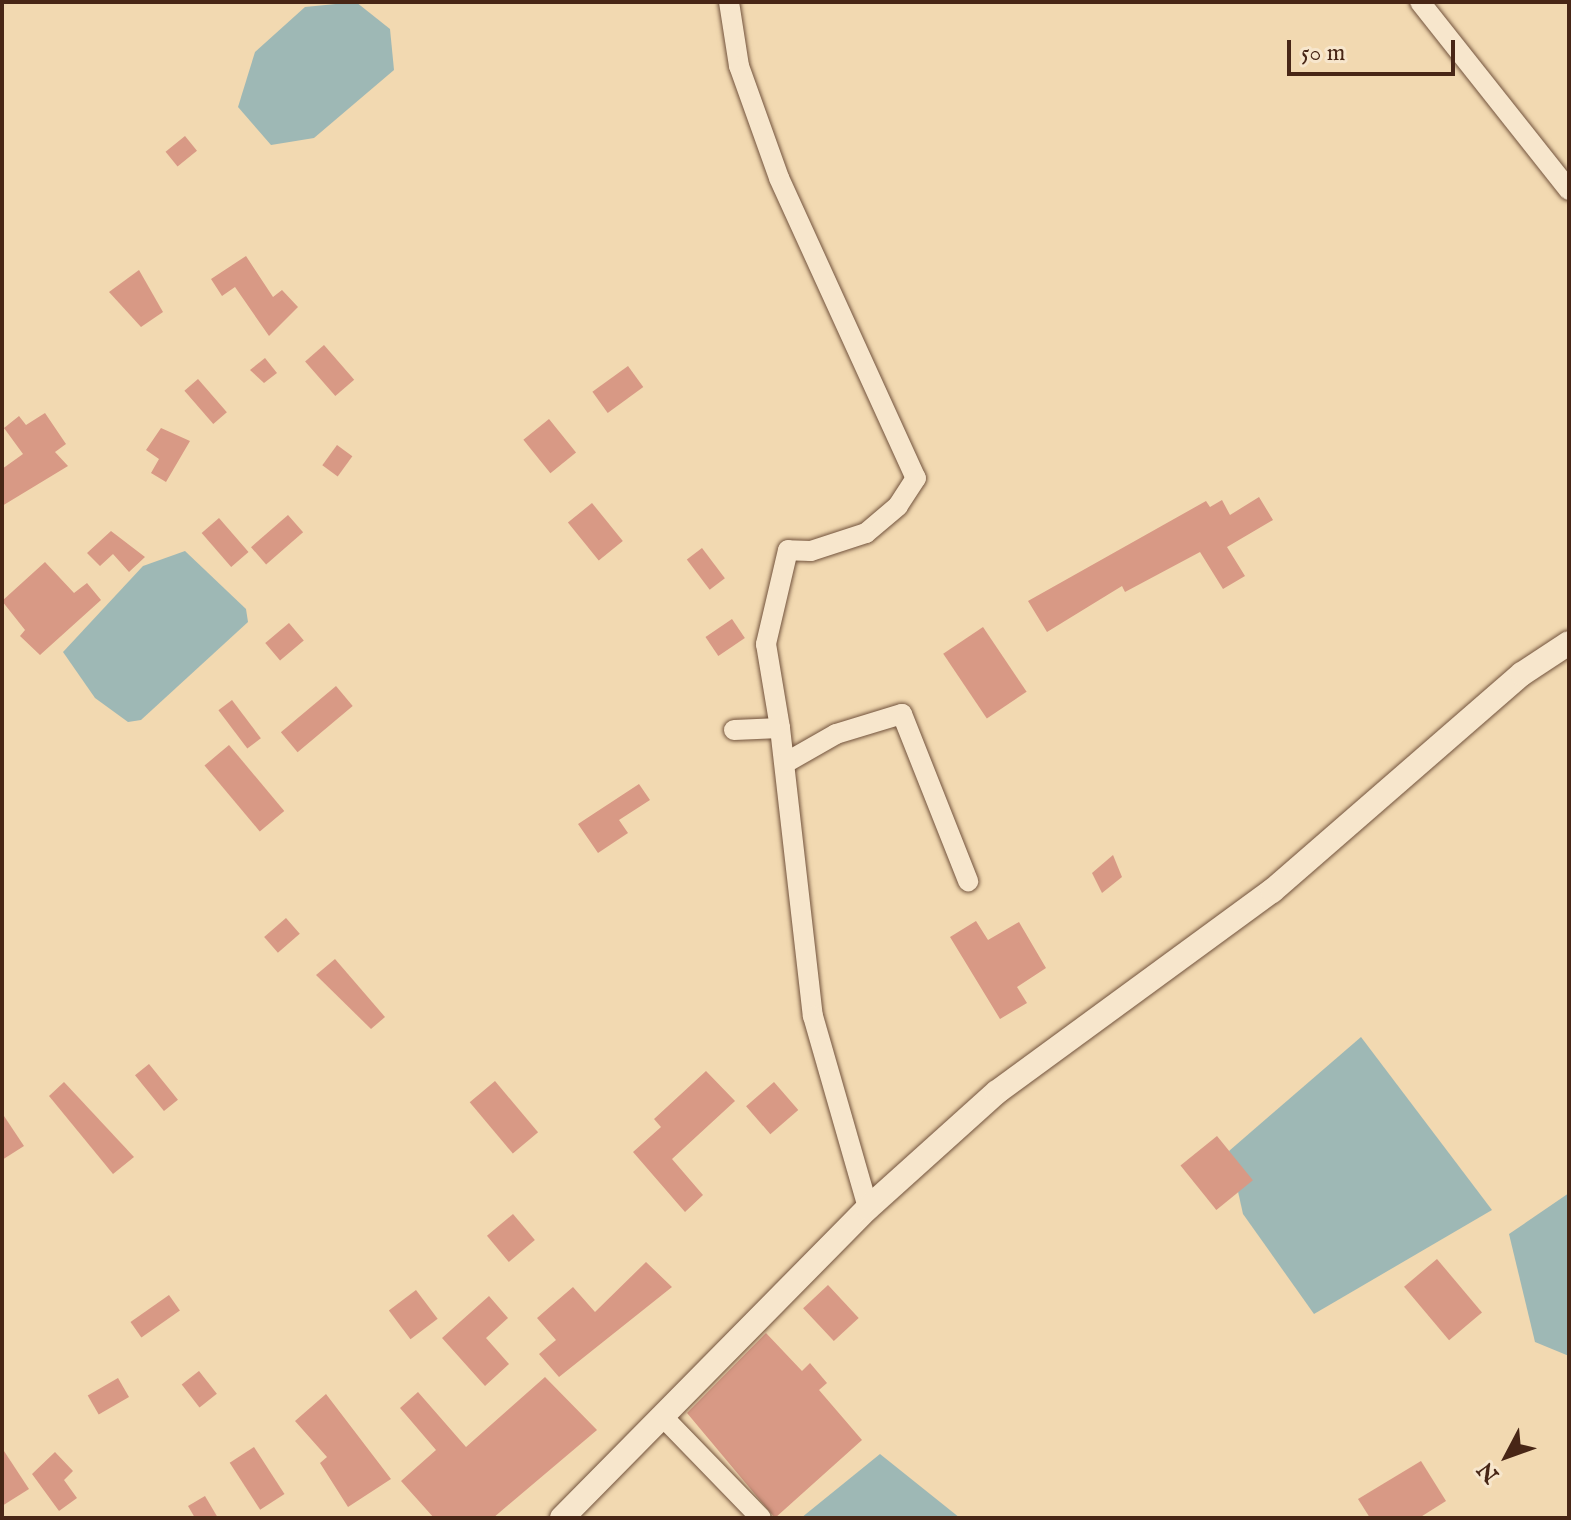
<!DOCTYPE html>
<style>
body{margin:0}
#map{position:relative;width:1571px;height:1520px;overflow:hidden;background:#f2d9b1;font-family:"IM FELL English",serif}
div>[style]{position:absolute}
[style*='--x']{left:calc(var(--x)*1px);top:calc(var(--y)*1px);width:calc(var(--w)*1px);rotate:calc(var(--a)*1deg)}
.water>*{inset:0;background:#9eb8b5}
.building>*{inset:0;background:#d89985;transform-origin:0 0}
.roads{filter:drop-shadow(0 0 2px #72533d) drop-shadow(0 0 2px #72533d)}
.minor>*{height:20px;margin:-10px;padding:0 10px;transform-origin:10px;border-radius:10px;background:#f7e6cc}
.tertiary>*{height:24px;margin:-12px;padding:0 12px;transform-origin:12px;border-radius:12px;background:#f7e6cc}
span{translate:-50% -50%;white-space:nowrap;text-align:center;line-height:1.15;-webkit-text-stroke:6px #f7e6cc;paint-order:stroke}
.frame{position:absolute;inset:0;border:4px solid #482616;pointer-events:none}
.north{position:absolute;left:1467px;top:1416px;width:80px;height:80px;-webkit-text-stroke:6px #f7e6cc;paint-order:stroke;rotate:229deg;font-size:22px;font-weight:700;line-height:32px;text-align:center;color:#482616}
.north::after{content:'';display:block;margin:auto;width:28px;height:36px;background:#482616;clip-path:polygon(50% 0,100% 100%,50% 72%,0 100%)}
.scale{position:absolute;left:1287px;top:40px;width:168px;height:36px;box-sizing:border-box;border:4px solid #482616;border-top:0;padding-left:10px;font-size:24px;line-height:28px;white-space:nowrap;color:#482616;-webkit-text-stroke:6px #f7e6cc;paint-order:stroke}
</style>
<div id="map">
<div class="water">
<i style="clip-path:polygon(356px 2px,390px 29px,394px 70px,314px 138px,271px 145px,238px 107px,255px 52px,305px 7px)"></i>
<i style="clip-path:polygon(185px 551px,246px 609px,248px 622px,141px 720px,128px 722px,95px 698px,63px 652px,143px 566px)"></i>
<i style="clip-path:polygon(1361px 1037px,1492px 1210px,1314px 1314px,1243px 1214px,1229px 1151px)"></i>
<i style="clip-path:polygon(1569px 1193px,1569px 1356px,1535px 1342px,1509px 1234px)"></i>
<i style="clip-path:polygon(880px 1454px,960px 1518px,801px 1518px)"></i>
</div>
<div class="building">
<i style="left:185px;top:136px;width:19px;height:25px;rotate:51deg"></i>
<i style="clip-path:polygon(246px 256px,273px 297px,282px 290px,298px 307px,269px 336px,235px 287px,222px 296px,211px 279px)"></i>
<i style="clip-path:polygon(139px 270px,163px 312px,141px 327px,109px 292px)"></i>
<i style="left:324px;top:345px;width:46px;height:25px;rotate:49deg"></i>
<i style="clip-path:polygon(265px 358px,277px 373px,264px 383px,250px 370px)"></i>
<i style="left:628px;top:366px;width:26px;height:44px;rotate:54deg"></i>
<i style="left:198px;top:379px;width:44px;height:18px;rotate:49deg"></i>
<i style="clip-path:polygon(45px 413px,66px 444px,55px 452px,68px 466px,2px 506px,2px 469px,23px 454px,4px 428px,19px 416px,26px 425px)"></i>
<i style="left:549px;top:419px;width:43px;height:33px;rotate:51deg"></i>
<i style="clip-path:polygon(161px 428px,190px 441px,166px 482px,151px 473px,159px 459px,146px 450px)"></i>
<i style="left:337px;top:445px;width:19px;height:25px;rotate:36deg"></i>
<i style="clip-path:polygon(1259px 497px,1273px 520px,1227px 547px,1245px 576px,1223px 589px,1200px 552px,1125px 592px,1122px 586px,1047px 632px,1028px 601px,1206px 501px,1210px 507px,1222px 500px,1230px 515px)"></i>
<i style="left:592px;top:503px;width:49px;height:31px;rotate:51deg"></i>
<i style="left:288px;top:515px;width:23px;height:49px;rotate:49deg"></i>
<i style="left:219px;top:518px;width:45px;height:23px;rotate:49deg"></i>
<i style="clip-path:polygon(111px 531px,145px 557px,129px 572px,113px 554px,100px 566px,87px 553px)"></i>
<i style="left:702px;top:548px;width:38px;height:19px;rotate:53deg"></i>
<i style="clip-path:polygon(45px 562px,74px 593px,87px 583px,101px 600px,40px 655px,20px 636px,25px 630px,2px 601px)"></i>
<i style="left:732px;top:619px;width:23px;height:32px;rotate:56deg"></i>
<i style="left:289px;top:623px;width:23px;height:31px;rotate:50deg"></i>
<i style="left:983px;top:627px;width:78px;height:48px;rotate:56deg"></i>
<i style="left:336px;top:686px;width:26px;height:72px;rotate:50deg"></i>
<i style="left:232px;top:700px;width:48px;height:17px;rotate:53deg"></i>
<i style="left:229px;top:745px;width:86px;height:32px;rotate:50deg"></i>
<i style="clip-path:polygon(639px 784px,650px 800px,619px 820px,628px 833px,598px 853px,578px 824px)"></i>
<i style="clip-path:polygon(1113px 855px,1122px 877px,1102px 893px,1092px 873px)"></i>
<i style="left:286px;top:918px;width:21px;height:29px;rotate:49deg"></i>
<i style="clip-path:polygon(976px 921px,988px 940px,1019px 922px,1046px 968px,1017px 987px,1027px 1003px,1000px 1019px,950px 937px)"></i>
<i style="clip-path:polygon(335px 959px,385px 1017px,371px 1029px,316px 975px)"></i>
<i style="left:149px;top:1064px;width:46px;height:18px;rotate:51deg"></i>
<i style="clip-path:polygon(706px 1071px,735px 1101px,672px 1159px,703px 1195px,685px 1212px,633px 1152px,661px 1127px,654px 1119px)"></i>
<i style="left:495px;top:1081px;width:67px;height:33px;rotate:50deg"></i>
<i style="clip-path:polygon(64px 1082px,134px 1157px,113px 1174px,49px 1096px)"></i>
<i style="left:774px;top:1082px;width:37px;height:37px;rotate:49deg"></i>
<i style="clip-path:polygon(2px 1113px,24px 1146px,2px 1160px)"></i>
<i style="left:1217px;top:1136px;width:57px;height:47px;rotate:51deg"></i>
<i style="left:513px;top:1214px;width:34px;height:34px;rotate:50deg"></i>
<i style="left:1437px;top:1259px;width:70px;height:43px;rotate:50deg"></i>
<i style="clip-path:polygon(646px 1262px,672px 1287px,559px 1377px,539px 1354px,556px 1340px,537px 1318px,573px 1287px,595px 1312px)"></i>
<i style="left:828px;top:1285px;width:45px;height:34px;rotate:47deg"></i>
<i style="left:416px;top:1290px;width:36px;height:34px;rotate:53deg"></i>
<i style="left:169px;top:1295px;width:19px;height:47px;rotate:55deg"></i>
<i style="clip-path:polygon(489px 1296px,508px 1318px,486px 1338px,509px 1364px,485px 1386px,442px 1338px)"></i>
<i style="clip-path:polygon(766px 1333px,802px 1371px,810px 1363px,827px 1383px,819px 1390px,862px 1440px,775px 1518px,687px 1413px)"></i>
<i style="left:199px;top:1371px;width:29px;height:22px;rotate:52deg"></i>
<i style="clip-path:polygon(545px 1377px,597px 1430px,493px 1518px,434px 1518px,401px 1481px,436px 1450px,400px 1408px,418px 1392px,466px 1447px)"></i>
<i style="left:118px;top:1378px;width:22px;height:35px;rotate:60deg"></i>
<i style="clip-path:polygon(326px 1394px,391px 1479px,348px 1507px,320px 1463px,327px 1457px,295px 1421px)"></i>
<i style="left:254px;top:1447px;width:56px;height:29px;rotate:57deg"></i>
<i style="clip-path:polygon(2px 1448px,29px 1489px,2px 1506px)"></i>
<i style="clip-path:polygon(55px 1452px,73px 1471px,64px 1480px,77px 1498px,59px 1511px,32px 1474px)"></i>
<i style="clip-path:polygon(1421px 1461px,1446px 1501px,1419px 1518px,1370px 1518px,1358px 1499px)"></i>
<i style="clip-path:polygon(205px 1496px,218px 1518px,195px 1518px,188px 1506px)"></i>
</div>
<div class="roads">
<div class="minor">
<i style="--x:729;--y:2;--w:65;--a:81.1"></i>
<i style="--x:739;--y:66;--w:119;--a:70.3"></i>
<i style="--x:779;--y:178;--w:330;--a:65.5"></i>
<i style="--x:916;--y:478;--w:33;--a:123"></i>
<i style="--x:898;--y:506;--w:42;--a:139.8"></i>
<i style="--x:866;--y:533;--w:58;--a:161.9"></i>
<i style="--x:811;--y:551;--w:23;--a:-178"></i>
<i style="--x:788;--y:550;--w:97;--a:103.2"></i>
<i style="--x:766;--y:644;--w:85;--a:80.5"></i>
<i style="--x:1420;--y:2;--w:240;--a:51.6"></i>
<i style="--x:734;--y:730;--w:46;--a:-2.5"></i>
<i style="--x:780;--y:728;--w:290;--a:83.5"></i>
<i style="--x:813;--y:1016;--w:200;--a:74"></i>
<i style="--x:787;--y:762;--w:56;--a:-29.7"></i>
<i style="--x:836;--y:734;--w:69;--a:-16.9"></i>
<i style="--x:902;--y:714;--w:180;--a:68.4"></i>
<i style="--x:664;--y:1418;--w:139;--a:45.9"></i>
</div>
<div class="tertiary">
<i style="--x:562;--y:1518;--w:436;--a:-45.4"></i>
<i style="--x:868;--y:1208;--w:173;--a:-42"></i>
<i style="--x:997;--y:1092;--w:341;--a:-36.2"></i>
<i style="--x:1272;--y:891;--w:331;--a:-41"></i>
<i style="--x:1522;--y:674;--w:56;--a:-33.4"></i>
</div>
</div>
<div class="frame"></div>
<div class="north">N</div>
<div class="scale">50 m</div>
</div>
